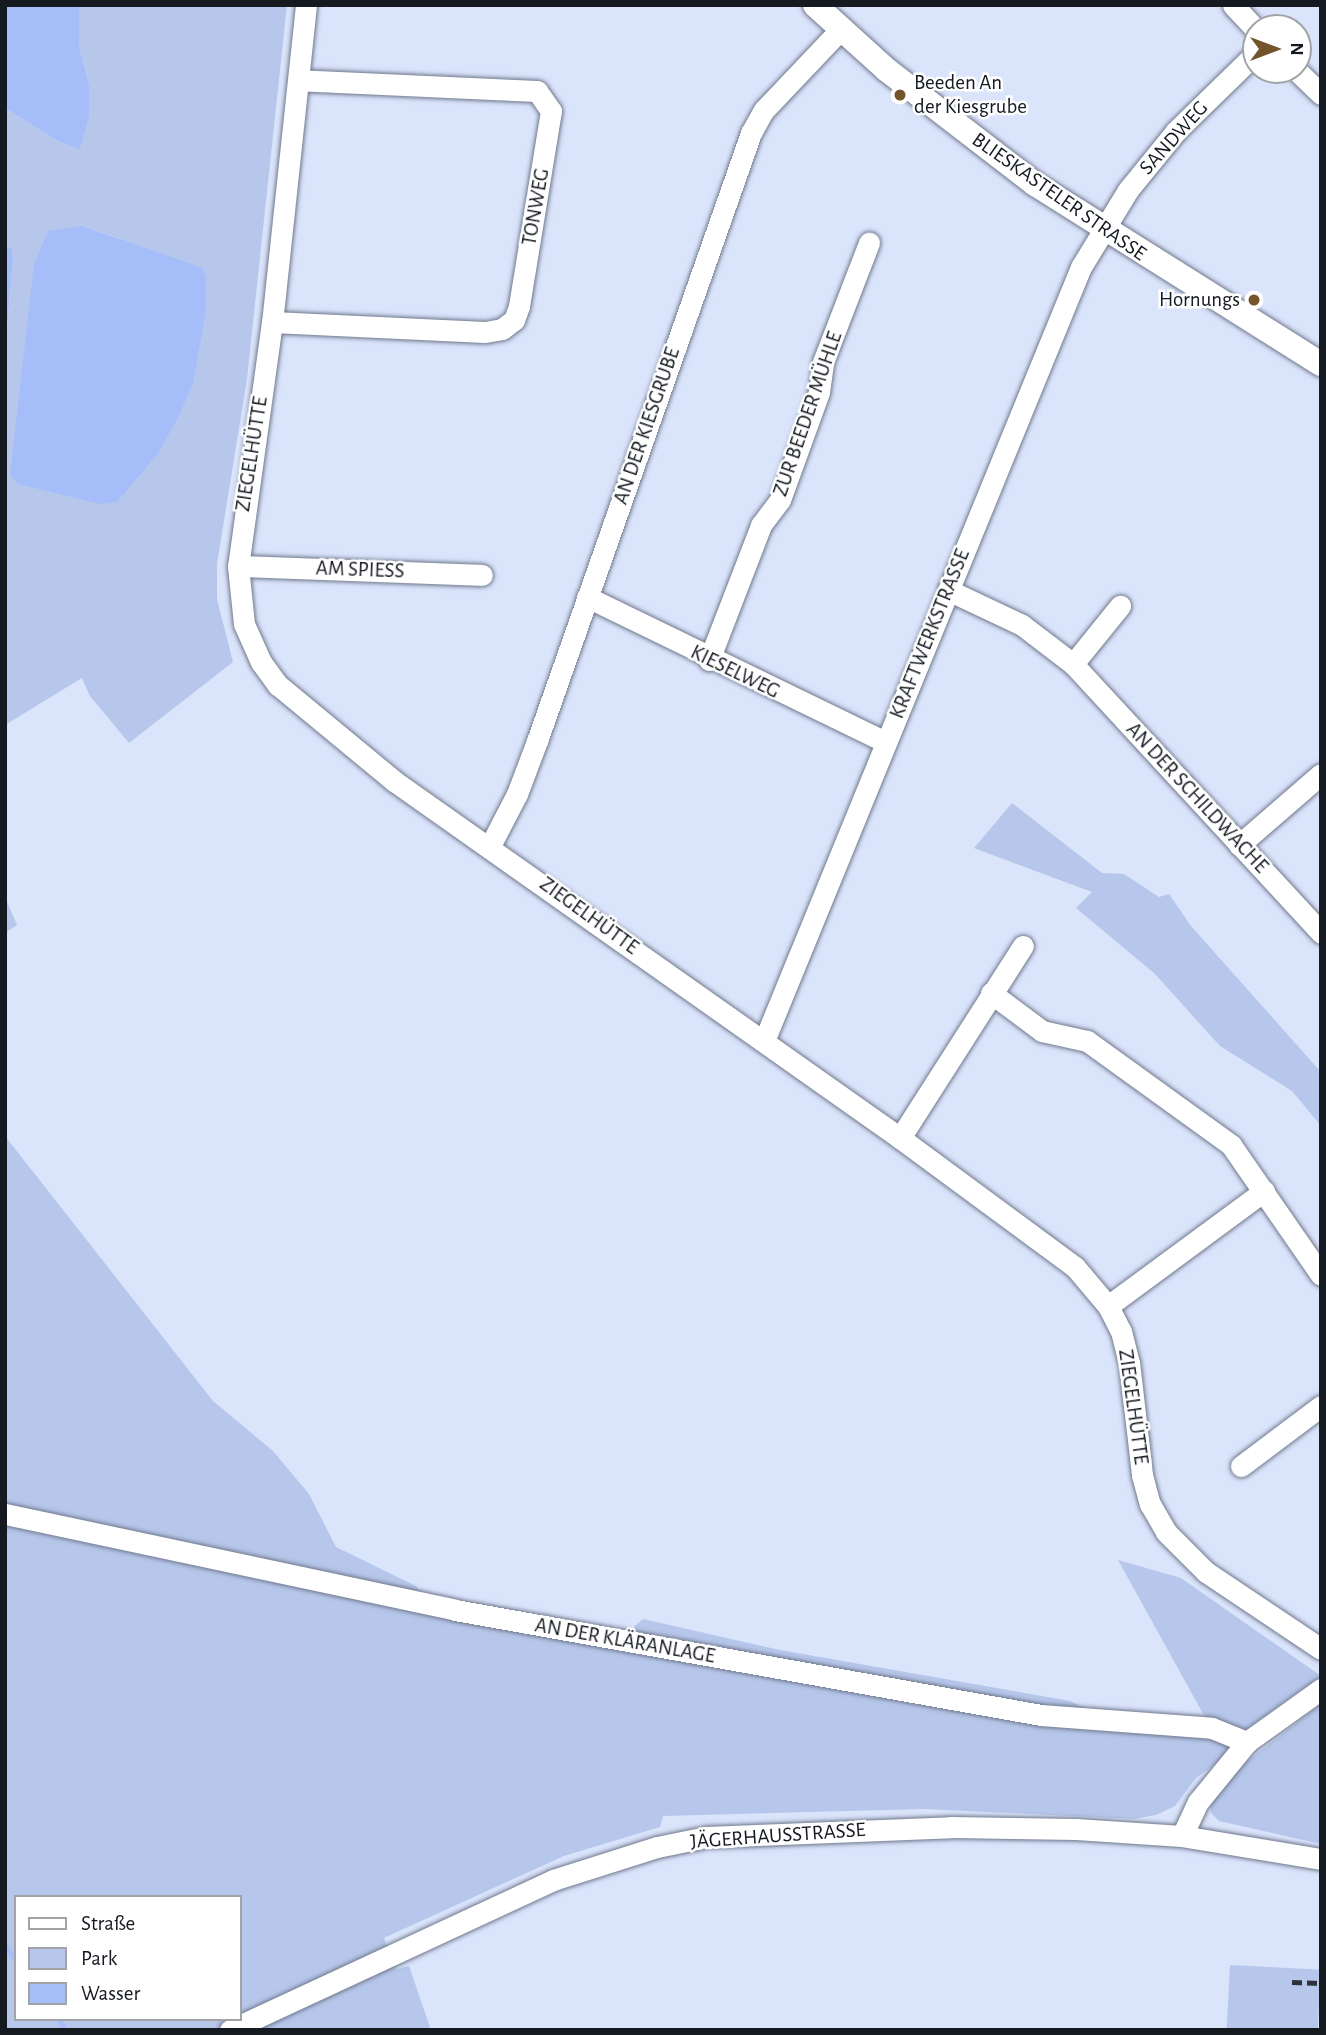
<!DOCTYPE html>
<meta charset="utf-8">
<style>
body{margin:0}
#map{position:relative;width:1326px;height:2035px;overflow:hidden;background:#dae4fb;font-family:"Alegreya Sans",sans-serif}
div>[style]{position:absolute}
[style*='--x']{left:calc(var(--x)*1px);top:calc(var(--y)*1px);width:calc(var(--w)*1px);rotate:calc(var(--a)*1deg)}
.green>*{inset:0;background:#b7c7eb;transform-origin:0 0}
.water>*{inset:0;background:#a5bef9}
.stream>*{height:5px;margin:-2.5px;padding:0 2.5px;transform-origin:2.5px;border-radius:2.5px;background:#a5bef9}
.roads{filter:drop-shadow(0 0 2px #70798d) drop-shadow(0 0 2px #70798d)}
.minor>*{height:21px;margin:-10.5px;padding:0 10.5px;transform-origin:10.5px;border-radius:10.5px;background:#fff}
.tertiary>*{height:24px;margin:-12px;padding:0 12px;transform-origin:12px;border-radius:12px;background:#fff}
.rail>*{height:5px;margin-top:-2.5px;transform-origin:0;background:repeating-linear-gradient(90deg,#2c313a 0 10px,transparent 0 15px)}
.dots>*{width:19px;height:19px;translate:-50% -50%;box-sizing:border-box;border:4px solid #fff;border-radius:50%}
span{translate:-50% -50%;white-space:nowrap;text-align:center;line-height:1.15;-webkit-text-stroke:5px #fff;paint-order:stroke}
.poi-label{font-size:21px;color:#151920}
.left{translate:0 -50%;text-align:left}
.right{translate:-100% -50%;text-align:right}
.street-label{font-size:21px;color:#151920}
.frame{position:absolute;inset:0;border:7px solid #151920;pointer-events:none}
.legend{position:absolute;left:14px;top:1895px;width:228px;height:126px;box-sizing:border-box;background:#fff;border:2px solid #a1a3a6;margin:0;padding:9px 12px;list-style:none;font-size:21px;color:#151920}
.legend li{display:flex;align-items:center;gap:14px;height:35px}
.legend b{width:35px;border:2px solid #a1a3a6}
.north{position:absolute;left:1242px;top:14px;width:70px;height:70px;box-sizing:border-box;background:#fff;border:2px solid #a1a3a6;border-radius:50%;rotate:90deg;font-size:19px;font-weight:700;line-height:28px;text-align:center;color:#151920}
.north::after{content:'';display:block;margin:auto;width:24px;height:32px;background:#74542a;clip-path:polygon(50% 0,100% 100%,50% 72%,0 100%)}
</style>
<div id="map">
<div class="green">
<i style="clip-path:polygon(evenodd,79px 5px,287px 5px,247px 379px,217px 564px,217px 599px,233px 662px,129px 743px,90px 696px,82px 678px,5px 725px,5px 351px,13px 261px,12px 248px,5px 246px,5px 108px,58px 141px,80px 148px,89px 83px,79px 46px,79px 5px,83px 226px,118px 238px,205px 316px,177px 420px,159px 453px,125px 493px,83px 226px)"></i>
<i style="clip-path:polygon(1012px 803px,1102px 873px,1124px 874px,1159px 897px,1169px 894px,1191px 926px,1320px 1071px,1321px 1126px,1292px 1091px,1220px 1046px,1155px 974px,1076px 908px,1092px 892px,974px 848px)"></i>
<i style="clip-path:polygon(5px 897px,17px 925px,5px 933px)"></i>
<i style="clip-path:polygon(evenodd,5px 1136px,213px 1401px,273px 1451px,309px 1494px,336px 1547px,416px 1586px,442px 1617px,643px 1655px,627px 1633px,643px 1619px,780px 1650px,1070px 1701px,1100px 1715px,1206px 1719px,1118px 1560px,1181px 1578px,1321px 1676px,1248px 1728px,1214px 1765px,1196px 1778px,1175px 1806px,1156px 1815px,1134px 1819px,925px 1809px,663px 1816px,660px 1827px,564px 1856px,384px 1938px,396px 1969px,409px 1966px,431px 2030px,5px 2030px,5px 1136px,16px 1897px,240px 1897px,240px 2019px,16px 2019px,16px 1897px)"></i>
<i style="clip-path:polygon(1321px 1704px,1321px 1844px,1219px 1821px,1211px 1813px,1210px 1797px,1220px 1782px)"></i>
<i style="left:1230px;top:1965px;width:91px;height:65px;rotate:3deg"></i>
</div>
<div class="water">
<i style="clip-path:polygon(5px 5px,79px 5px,79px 46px,89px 83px,89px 116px,80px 149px,58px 141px,5px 108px)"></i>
<i style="clip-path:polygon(83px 226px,203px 268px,206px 279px,205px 316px,193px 383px,177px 420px,159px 453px,125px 493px,116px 502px,100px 504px,18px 484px,10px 475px,34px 264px,48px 231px)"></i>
<i style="clip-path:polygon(5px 246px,12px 248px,13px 261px,5px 351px)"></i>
</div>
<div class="stream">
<i style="--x:5;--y:1946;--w:19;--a:54"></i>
<i style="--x:58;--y:2019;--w:14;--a:54"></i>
</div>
<div class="roads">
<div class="minor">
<i style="--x:306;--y:5;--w:319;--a:96.1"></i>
<i style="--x:272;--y:322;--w:246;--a:97.9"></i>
<i style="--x:238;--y:566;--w:58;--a:84.1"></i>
<i style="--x:244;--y:624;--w:42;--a:65.9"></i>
<i style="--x:261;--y:662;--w:29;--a:54"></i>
<i style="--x:278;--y:685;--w:151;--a:39.6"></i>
<i style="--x:394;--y:781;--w:619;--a:35.2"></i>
<i style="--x:900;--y:1138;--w:217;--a:36.4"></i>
<i style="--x:1075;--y:1267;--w:51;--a:49.8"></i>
<i style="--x:1108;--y:1306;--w:28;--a:63"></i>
<i style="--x:1121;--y:1331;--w:32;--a:76"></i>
<i style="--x:1129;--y:1362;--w:114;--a:83.4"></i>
<i style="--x:1142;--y:1475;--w:30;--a:75"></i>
<i style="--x:1150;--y:1504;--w:32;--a:60"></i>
<i style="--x:1166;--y:1532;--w:57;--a:45"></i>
<i style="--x:1206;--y:1572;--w:138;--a:33.8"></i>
<i style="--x:1233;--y:5;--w:34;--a:47"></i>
<i style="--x:1296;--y:70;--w:35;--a:44"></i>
<i style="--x:272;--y:322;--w:213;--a:2.7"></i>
<i style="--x:485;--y:332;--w:17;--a:-10"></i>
<i style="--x:502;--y:329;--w:15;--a:-37"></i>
<i style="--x:514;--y:320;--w:15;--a:-70"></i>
<i style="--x:519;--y:306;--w:198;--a:-80.7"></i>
<i style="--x:551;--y:111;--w:24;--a:-125"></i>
<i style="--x:537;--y:91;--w:238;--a:-177.4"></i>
<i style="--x:238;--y:566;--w:244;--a:2.1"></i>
<i style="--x:948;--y:590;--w:82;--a:25.3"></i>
<i style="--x:1022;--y:625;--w:64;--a:37.4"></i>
<i style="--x:1073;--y:664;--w:366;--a:47.3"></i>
<i style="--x:587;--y:597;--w:332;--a:25.9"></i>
<i style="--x:709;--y:660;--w:145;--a:-68.9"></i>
<i style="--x:761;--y:525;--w:31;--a:-53"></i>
<i style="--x:780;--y:500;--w:115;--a:-70.1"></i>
<i style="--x:819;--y:392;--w:30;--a:-82"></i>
<i style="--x:823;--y:362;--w:128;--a:-68.9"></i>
<i style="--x:1073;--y:664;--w:75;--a:-51"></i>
<i style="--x:1239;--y:845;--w:108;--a:-40.9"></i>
<i style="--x:490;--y:846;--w:59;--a:-62.6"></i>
<i style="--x:517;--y:794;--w:57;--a:-69.3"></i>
<i style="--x:537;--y:741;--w:645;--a:-70.61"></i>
<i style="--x:751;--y:133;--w:26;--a:-61"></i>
<i style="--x:764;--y:110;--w:112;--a:-46.5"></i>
<i style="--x:991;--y:993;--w:64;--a:36.7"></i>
<i style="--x:1042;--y:1031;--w:46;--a:12.5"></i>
<i style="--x:1087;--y:1041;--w:178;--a:35.8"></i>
<i style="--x:1231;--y:1145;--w:158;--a:55.3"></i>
<i style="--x:764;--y:1041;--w:836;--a:-67.73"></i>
<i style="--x:1081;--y:267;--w:90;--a:-58.6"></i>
<i style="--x:1128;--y:190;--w:76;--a:-50.9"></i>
<i style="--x:1176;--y:131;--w:112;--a:-44.3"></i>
<i style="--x:900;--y:1138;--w:228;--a:-57.4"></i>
<i style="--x:1108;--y:1306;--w:194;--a:-36.4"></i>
<i style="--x:1241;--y:1466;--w:100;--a:-36.9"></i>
<i style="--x:5;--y:1514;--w:460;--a:12"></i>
<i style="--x:455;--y:1610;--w:595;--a:10.16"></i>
<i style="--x:1041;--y:1715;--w:171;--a:4.3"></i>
<i style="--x:1212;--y:1728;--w:38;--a:22"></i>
<i style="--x:1182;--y:1836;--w:38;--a:-65"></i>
<i style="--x:1198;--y:1802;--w:77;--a:-50.8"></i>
<i style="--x:1247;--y:1742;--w:91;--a:-35.6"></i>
<i style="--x:230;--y:2030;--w:356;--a:-24.9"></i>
<i style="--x:553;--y:1880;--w:109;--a:-17.6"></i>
<i style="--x:657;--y:1847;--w:50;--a:-11.5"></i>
<i style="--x:706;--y:1837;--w:245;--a:-2.3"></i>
<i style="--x:951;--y:1827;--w:125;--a:0.9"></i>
<i style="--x:1076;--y:1829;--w:106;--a:3.8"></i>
<i style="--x:1182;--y:1836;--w:141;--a:9.4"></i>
</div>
<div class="tertiary">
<i style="--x:815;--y:5;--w:97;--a:42.1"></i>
<i style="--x:887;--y:70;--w:187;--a:37.6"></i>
<i style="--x:1035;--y:184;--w:338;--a:32.2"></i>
</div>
</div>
<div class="rail">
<i style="--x:1292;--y:1982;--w:29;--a:2"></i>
</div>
<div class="dots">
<i style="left:900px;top:95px;background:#74542a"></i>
<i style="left:1254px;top:300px;background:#74542a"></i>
</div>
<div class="poi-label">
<span class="left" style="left:914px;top:95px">Beeden An<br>der Kiesgrube</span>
<span class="right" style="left:1240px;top:300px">Hornungs</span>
</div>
<div class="street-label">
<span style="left:1174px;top:138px;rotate:-48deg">SANDWEG</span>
<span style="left:1059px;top:197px;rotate:35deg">BLIESKASTELER STRASSE</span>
<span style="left:536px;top:207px;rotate:-80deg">TONWEG</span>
<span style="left:808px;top:414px;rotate:-71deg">ZUR BEEDER MÜHLE</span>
<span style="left:647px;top:426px;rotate:-71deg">AN DER KIESGRUBE</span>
<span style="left:252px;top:454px;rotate:-81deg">ZIEGELHÜTTE</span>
<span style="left:360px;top:570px;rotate:2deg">AM SPIESS</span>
<span style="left:930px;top:634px;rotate:-68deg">KRAFTWERKSTRASSE</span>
<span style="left:735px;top:672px;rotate:26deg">KIESELWEG</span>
<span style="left:1197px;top:798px;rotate:47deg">AN DER SCHILDWACHE</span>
<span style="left:589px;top:916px;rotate:36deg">ZIEGELHÜTTE</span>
<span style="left:1133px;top:1407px;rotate:82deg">ZIEGELHÜTTE</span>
<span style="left:625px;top:1641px;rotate:10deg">AN DER KLÄRANLAGE</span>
<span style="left:778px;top:1836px;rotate:-4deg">JÄGERHAUSSTRASSE</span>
</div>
<div class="frame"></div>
<ul class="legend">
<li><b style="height:9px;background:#fff"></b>Straße</li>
<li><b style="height:19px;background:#b7c7eb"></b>Park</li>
<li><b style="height:19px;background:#a5bef9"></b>Wasser</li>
</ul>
<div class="north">N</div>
</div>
